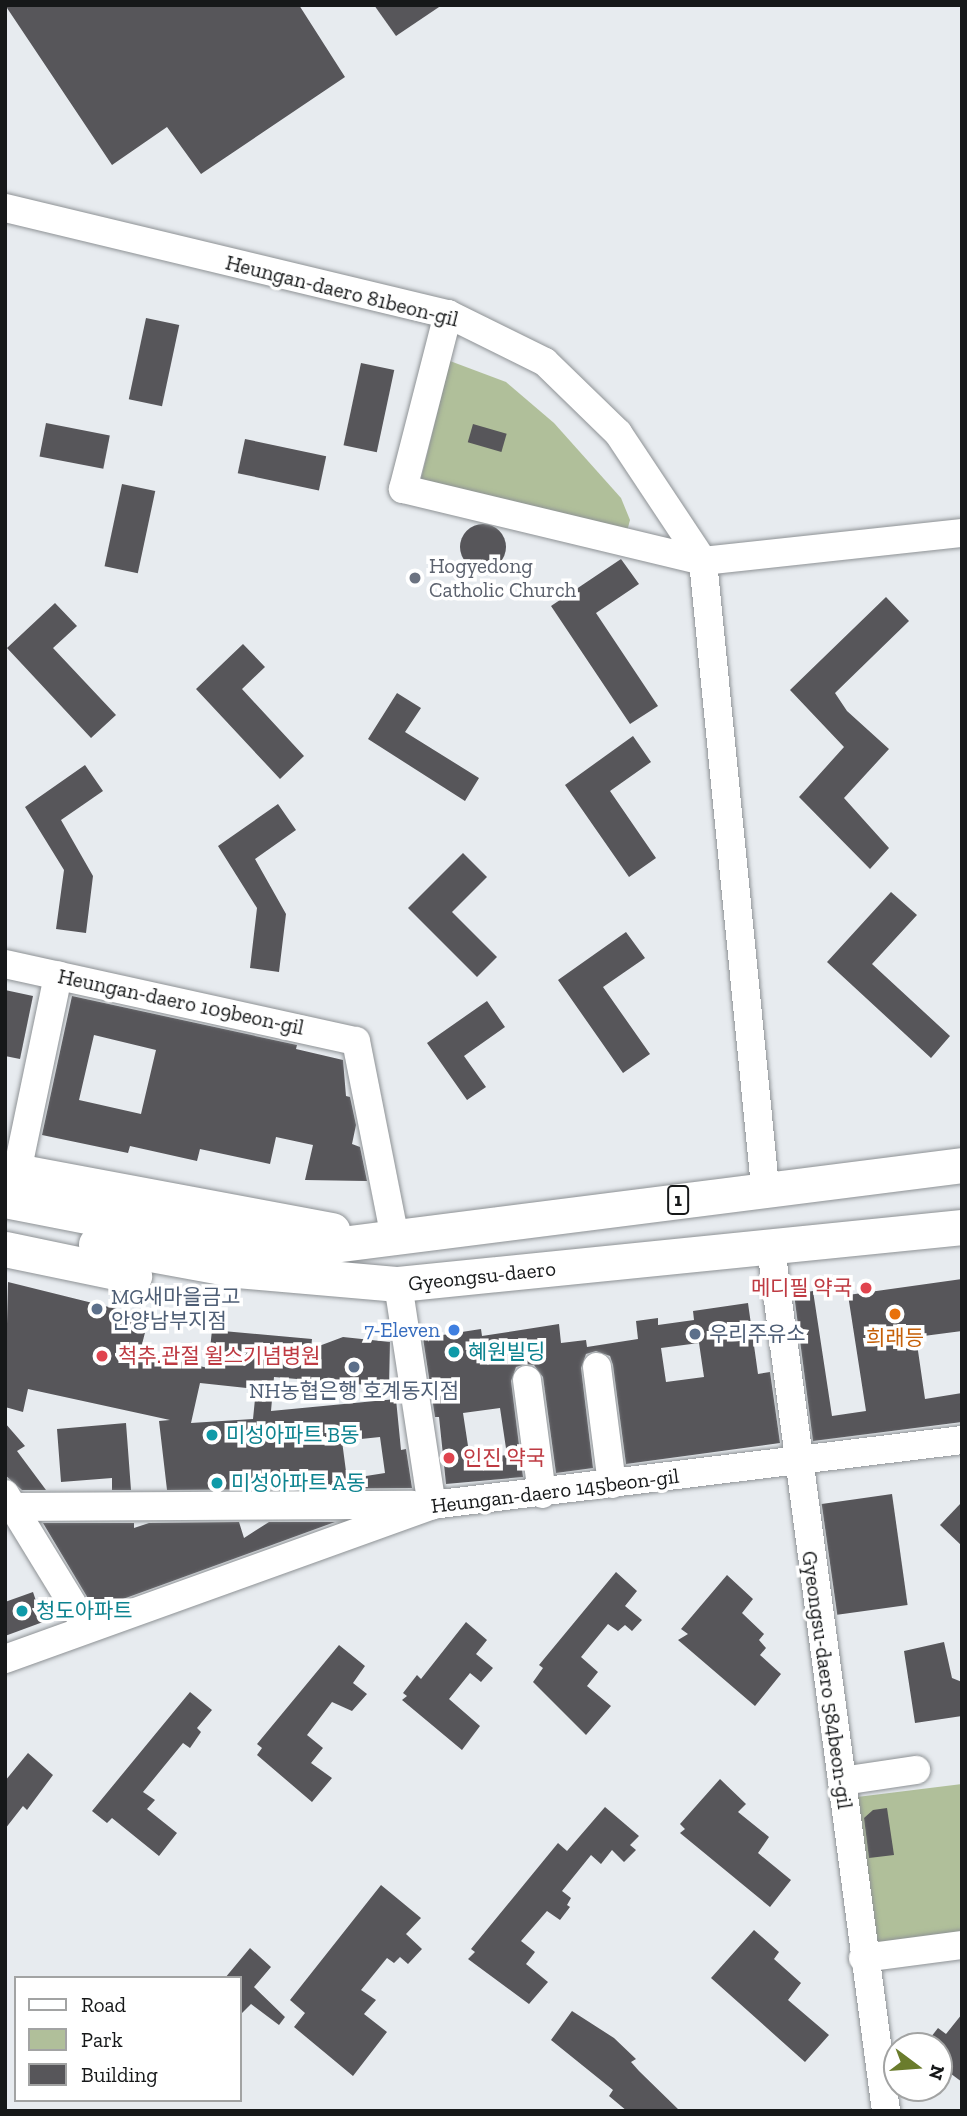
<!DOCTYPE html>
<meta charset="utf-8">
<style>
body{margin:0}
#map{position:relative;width:967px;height:2116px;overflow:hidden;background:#e7ebef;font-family:"Zilla Slab","Noto Sans KR",serif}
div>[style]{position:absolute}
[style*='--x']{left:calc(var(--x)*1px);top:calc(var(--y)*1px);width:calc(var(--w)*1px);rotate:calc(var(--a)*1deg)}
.green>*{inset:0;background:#b0bf9a}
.building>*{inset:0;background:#57565a;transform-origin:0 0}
.round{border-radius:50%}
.roads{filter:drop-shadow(0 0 2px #8e9295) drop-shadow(0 0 2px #8e9295)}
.minor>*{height:28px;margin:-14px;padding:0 14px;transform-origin:14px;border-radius:14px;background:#fff}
.major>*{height:35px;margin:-17.5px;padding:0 17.5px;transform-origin:17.5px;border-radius:17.5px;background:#fff}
.dots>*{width:19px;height:19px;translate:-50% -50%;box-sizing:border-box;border:4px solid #fff;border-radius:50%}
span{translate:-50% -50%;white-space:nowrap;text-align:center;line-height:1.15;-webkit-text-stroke:7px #fff;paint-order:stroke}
.shield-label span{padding:2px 5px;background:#fff;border:2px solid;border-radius:5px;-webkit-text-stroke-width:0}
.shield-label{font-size:19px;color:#161819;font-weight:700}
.street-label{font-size:21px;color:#161819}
.worship-label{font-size:21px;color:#5b616d}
.left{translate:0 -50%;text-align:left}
.health-label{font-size:21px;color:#be3a42}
.right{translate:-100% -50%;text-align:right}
.service-label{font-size:21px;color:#4e5e75}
.shop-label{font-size:21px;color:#366cbe}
.food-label{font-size:21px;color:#c56008}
.culture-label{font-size:21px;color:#0d838f}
.frame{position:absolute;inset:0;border:7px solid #161819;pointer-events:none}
.legend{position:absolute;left:14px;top:1976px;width:228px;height:126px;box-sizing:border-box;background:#fff;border:2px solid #a2a3a3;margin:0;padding:9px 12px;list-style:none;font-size:21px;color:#161819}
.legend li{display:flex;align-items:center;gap:14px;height:35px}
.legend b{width:35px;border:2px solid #a2a3a3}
.north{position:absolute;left:883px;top:2032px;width:70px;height:70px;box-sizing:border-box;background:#fff;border:2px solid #a2a3a3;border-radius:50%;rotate:106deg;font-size:19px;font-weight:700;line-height:28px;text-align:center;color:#161819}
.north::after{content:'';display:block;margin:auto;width:24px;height:32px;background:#6a7c2c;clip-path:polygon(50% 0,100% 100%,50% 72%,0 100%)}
</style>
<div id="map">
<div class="green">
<i style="clip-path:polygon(450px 361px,506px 382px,554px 423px,621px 498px,630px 520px,626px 535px,420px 483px)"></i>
<i style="clip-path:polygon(962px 1784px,962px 1934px,876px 1945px,857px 1797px)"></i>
</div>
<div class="building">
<i style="clip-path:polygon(5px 5px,299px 5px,345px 77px,201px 174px,167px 127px,112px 165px)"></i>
<i style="clip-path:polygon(374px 5px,442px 5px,396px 36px)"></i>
<i style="left:146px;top:318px;width:34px;height:83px;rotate:12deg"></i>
<i style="left:361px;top:363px;width:34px;height:84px;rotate:12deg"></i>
<i style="left:46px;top:423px;width:65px;height:34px;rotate:11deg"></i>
<i style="left:473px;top:424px;width:35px;height:19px;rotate:16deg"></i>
<i style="left:245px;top:439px;width:83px;height:35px;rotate:12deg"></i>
<i style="left:122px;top:484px;width:34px;height:84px;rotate:12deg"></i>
<i class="round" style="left:460px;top:524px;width:46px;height:46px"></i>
<i style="clip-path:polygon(621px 559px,639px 584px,596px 613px,658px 706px,630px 724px,551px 606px)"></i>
<i style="clip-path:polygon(886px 597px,909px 621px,835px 693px,847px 711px,889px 749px,844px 798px,889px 848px,870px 869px,799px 797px,844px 747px,790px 690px)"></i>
<i style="clip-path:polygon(55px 603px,77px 626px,53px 648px,116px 715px,91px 738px,7px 648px)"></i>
<i style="clip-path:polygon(243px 644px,265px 667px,242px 689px,304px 756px,280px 779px,196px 689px)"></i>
<i style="clip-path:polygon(397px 693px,421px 708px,405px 732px,479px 778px,465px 801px,368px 739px)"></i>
<i style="clip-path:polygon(633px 736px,651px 762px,610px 791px,656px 858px,629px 877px,565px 785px)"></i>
<i style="clip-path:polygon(85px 765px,103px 791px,61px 820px,93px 876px,86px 933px,56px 929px,64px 870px,25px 807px)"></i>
<i style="clip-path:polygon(278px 804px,296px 830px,255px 859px,286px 914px,279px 972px,250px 968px,257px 908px,218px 846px)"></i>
<i style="clip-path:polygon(463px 853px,487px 877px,452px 912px,497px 957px,477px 977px,408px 908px)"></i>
<i style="clip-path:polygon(891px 892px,917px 915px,872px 964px,950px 1036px,931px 1058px,827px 962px)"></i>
<i style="clip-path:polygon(626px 932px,645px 958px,603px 987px,650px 1054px,623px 1073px,558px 980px)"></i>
<i style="clip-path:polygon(5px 990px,33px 996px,20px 1059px,5px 1056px)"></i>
<i style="clip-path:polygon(evenodd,72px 996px,297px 1045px,296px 1049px,343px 1060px,346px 1096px,350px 1097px,356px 1125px,352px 1144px,360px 1147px,367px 1181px,305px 1180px,313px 1145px,276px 1137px,270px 1164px,200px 1149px,197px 1161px,130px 1146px,128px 1153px,42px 1135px,72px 996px,94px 1035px,156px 1050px,141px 1114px,79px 1100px,94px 1035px)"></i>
<i style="clip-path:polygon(487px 1001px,505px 1027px,464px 1056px,486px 1087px,467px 1100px,427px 1043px)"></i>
<i style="clip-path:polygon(962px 1279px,962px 1331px,916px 1337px,925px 1399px,962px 1393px,962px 1422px,813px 1441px,794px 1294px,813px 1291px,832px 1416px,866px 1411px,848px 1295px)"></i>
<i style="clip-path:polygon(evenodd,8px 1282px,149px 1317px,140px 1352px,208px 1368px,212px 1330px,312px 1339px,311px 1349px,343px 1337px,390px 1342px,389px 1387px,274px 1377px,271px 1411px,396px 1399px,401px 1450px,406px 1449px,412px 1488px,167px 1490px,159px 1421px,170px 1420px,28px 1389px,23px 1412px,5px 1407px,8px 1282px,200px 1383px,256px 1389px,253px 1419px,191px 1423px,200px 1383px,8px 1282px,380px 1437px,385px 1473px,347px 1479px,342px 1441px,380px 1437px)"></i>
<i style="clip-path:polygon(evenodd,748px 1303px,758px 1374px,770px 1372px,780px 1443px,626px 1464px,613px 1365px,610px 1356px,596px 1351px,586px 1354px,581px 1368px,593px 1468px,556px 1473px,543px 1377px,534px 1365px,526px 1364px,516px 1367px,511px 1381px,523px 1477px,446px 1484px,439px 1417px,435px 1417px,423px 1338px,481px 1329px,482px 1336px,559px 1324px,561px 1343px,586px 1340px,587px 1347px,638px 1339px,636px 1321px,658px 1318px,658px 1325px,694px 1320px,693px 1311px,748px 1303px,699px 1343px,704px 1377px,666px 1382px,661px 1348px,699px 1343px,748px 1303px,500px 1408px,507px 1455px,470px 1459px,463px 1413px,500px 1408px)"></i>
<i style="clip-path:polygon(5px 1423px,25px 1446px,17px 1451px,46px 1490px,22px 1490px,5px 1475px)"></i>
<i style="clip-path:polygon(126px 1423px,131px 1490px,112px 1490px,112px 1478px,61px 1482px,57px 1429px)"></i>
<i style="left:892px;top:1494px;width:112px;height:71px;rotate:82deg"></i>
<i style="clip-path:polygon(962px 1502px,962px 1546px,940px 1525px)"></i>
<i style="clip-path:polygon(239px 1522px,244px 1538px,269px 1522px,335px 1522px,101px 1607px,92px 1605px,43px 1523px,134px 1523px,134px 1528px,149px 1523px)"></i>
<i style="clip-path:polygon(616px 1572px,637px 1591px,625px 1606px,642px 1620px,632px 1631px,625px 1625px,618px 1631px,608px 1624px,581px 1657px,598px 1672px,587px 1686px,611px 1706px,586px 1735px,533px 1682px,543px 1668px,539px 1665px)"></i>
<i style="clip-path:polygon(727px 1575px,753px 1599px,742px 1613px,764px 1634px,759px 1640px,766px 1648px,760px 1655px,781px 1674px,755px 1706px,678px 1640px,688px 1634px,681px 1629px)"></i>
<i style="clip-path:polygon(33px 1592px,43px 1622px,5px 1636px,5px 1602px)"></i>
<i style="clip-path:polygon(466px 1622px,487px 1640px,476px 1654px,493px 1668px,481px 1682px,470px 1673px,449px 1699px,480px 1726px,462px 1750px,402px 1700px,407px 1696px,403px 1693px,417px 1675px,421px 1679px)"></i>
<i style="clip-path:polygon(944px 1642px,952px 1678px,962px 1682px,962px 1716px,915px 1723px,904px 1651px)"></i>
<i style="clip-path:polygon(339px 1645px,365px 1666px,353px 1683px,367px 1694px,352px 1711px,332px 1702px,307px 1735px,323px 1748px,311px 1763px,332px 1778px,312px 1802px,257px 1755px,262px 1748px,257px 1744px)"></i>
<i style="clip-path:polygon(190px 1692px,212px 1710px,197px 1728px,201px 1732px,190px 1748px,183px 1743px,143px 1792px,155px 1800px,147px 1809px,177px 1833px,159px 1856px,112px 1818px,107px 1823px,92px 1811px)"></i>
<i style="clip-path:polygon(28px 1753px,53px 1775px,27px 1810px,23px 1806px,5px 1829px,5px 1781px)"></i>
<i style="clip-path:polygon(720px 1779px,746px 1804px,738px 1812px,769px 1837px,758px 1853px,791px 1880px,770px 1907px,680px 1833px,685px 1829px,680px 1824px)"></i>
<i style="clip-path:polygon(605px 1807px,639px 1836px,630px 1845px,636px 1850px,624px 1862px,612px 1850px,601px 1864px,591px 1855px,562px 1891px,571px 1898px,567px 1905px,570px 1907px,560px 1920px,547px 1911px,521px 1941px,535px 1952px,526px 1964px,548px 1982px,529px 2004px,468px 1959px,475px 1952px,471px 1949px,558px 1843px,567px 1851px)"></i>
<i style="clip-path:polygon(887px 1808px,894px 1855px,869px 1858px,864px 1818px,873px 1810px)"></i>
<i style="clip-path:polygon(381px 1885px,421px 1918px,406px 1934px,422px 1949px,408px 1964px,400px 1957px,394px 1963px,387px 1958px,361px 1990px,376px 2000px,364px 2014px,387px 2032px,353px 2076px,294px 2027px,305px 2013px,290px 2000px)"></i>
<i style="clip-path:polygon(754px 1930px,779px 1952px,774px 1959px,801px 1983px,788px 2000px,829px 2035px,805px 2062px,711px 1978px)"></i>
<i style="clip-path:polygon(250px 1948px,271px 1967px,254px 1987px,285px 2017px,279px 2025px,251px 2004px,240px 2015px,240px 1978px,225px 1978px)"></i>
<i style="clip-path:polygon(572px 2011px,614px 2038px,636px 2059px,631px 2062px,639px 2071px,680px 2111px,627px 2111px,609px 2096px,613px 2090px,551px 2040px)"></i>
<i style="clip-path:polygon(962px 2014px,962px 2082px,939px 2065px,939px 2046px,924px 2046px,938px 2028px,946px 2034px)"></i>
</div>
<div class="roads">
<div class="minor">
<i style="--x:5;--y:208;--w:456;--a:13.5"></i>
<i style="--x:448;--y:314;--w:108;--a:26.3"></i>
<i style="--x:545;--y:362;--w:102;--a:44.2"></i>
<i style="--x:618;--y:433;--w:154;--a:56.4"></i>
<i style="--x:703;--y:561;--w:629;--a:84.34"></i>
<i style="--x:448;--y:314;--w:181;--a:104.4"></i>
<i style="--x:403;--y:489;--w:309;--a:13.5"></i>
<i style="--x:703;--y:561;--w:261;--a:-6.2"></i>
<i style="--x:5;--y:964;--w:359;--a:12.4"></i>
<i style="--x:356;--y:1041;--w:201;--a:78.8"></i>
<i style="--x:17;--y:1172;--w:201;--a:-78.2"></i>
<i style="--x:771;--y:1248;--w:871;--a:82.41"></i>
<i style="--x:398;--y:1284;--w:224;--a:81.3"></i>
<i style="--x:597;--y:1367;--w:118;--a:82.7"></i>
<i style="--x:527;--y:1380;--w:115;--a:82.5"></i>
<i style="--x:5;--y:1494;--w:157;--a:58.5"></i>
<i style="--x:5;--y:1507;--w:407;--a:-0.3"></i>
<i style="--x:5;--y:1659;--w:454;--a:-19.8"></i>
<i style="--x:432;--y:1505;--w:534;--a:-6.99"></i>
<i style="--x:842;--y:1781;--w:75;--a:-8.5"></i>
<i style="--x:863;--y:1958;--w:100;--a:-7.5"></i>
</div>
<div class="major">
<i style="--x:5;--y:1169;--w:333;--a:10.6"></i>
<i style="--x:5;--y:1200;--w:223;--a:11.1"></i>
<i style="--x:224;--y:1243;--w:78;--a:4.4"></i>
<i style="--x:302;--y:1249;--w:665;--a:-7.25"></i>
<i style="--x:96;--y:1244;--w:143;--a:10.4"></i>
<i style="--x:237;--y:1270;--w:162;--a:5"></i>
<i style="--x:398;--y:1284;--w:567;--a:-5.77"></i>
<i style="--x:5;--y:1249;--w:132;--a:11.8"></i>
</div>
</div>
<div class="dots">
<i style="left:415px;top:578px;background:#6b7280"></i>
<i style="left:866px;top:1288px;background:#e0444e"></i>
<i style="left:97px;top:1309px;background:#5c6f8a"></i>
<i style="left:895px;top:1314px;background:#e8710a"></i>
<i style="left:454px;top:1330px;background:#3f7fe0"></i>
<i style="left:695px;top:1334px;background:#5c6f8a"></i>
<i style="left:454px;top:1352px;background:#0f9aa8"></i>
<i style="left:102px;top:1356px;background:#e0444e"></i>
<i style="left:354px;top:1367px;background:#5c6f8a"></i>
<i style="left:212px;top:1435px;background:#0f9aa8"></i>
<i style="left:449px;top:1458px;background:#e0444e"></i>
<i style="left:217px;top:1483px;background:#0f9aa8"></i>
<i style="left:22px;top:1611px;background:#0f9aa8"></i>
</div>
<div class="shield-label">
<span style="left:678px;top:1200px">1</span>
</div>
<div class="street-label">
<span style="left:342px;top:291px;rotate:14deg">Heungan-daero 81beon-gil</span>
<span style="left:181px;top:1002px;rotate:12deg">Heungan-daero 109beon-gil</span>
<span style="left:482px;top:1276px;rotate:-6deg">Gyeongsu-daero</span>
<span style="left:555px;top:1491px;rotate:-7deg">Heungan-daero 145beon-gil</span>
<span style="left:827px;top:1680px;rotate:82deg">Gyeongsu-daero 584beon-gil</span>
</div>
<div class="worship-label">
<span class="left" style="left:429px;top:578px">Hogyedong<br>Catholic Church</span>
</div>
<div class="health-label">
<span class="right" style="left:852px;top:1288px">메디필 약국</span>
<span class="left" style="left:118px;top:1356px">척추.관절 윌스기념병원</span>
<span class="left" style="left:463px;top:1458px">인진 약국</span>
</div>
<div class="service-label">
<span class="left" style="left:111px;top:1309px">MG새마을금고<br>안양남부지점</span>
<span class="left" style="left:709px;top:1334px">우리주유소</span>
<span style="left:354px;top:1391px">NH농협은행 호계동지점</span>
</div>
<div class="shop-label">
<span class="right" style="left:440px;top:1330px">7-Eleven</span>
</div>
<div class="food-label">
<span style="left:895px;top:1338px">희래등</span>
</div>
<div class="culture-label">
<span class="left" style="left:468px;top:1352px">혜원빌딩</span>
<span class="left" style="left:226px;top:1435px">미성아파트 B동</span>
<span class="left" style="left:231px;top:1483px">미성아파트 A동</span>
<span class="left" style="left:36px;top:1611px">청도아파트</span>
</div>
<div class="frame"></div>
<ul class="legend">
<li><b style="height:9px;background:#fff"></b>Road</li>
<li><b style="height:19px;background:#b0bf9a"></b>Park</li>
<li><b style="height:19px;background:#57565a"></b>Building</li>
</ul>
<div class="north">N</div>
</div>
